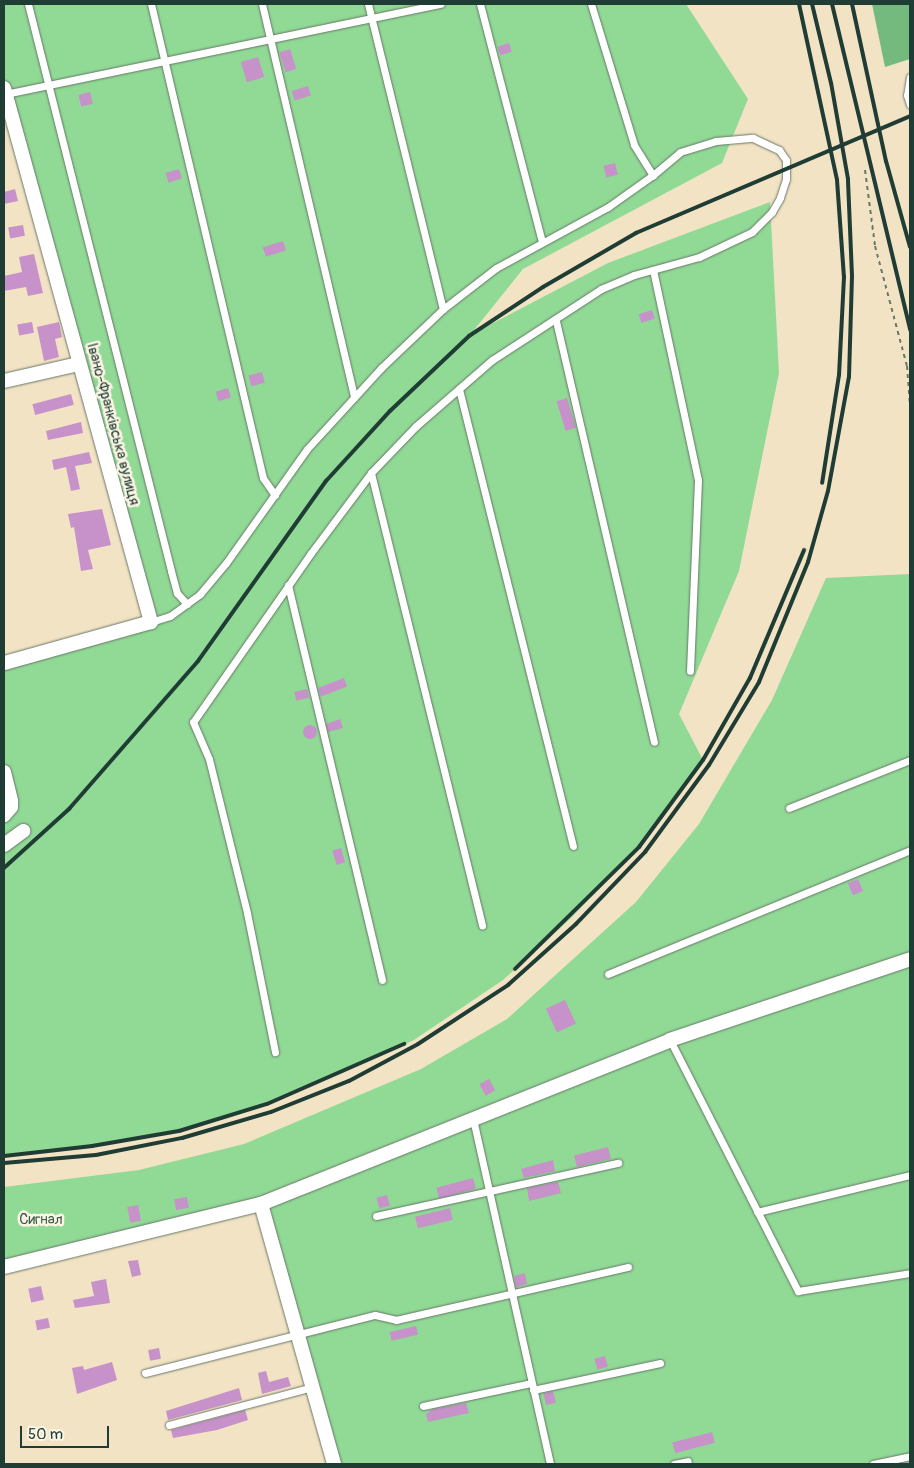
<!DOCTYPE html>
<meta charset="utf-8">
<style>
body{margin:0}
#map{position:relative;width:914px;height:1468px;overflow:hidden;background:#f2e3c5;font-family:Pangolin,sans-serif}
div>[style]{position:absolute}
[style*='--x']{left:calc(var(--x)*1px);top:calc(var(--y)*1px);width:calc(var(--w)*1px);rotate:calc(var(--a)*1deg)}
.green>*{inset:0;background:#90da96}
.forest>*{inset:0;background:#74ba7f}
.building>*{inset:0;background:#c692c9;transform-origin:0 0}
.round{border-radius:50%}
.path>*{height:2px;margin-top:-1px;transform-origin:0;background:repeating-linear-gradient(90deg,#697767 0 4px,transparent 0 8px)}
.roads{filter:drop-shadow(0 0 1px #697767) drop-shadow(0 0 1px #697767)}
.service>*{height:7px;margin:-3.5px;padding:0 3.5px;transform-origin:3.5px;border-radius:3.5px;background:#fff}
.minor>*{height:14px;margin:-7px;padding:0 7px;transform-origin:7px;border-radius:7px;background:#fff}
.rail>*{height:4px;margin:-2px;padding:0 2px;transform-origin:2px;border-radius:2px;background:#1f3d34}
span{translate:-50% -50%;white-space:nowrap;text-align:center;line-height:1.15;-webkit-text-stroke:5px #fcf5e5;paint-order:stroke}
.street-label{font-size:15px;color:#1f3d34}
.park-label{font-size:15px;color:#365c48}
.frame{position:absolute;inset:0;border:5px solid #1f3d34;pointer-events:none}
.scale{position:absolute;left:20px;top:1426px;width:89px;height:22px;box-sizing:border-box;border:2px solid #1f3d34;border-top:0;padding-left:6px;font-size:15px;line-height:18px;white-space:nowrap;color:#1f3d34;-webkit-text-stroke:4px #fcf5e5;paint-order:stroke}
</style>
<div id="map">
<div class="green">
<i style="clip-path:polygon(4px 4px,686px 4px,748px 99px,722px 163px,523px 269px,470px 335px,608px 263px,770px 202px,779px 373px,739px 571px,679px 714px,703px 760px,639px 847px,570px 919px,503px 980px,414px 1040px,342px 1073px,267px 1104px,179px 1131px,92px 1146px,4px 1156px,4px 663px,150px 623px,4px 87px)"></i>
<i style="clip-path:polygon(910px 574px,910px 1464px,334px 1464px,261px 1204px,4px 1267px,4px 1187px,139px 1170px,244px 1144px,421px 1069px,507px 1019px,636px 902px,699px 824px,772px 700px,826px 578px)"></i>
</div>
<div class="forest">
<i style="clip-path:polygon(872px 4px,910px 4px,910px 59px,885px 67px)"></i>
</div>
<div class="building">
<i style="left:509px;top:43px;width:9px;height:12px;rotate:72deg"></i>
<i style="left:290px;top:49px;width:21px;height:11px;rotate:73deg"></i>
<i style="left:258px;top:57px;width:21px;height:18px;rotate:73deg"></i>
<i style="left:308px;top:86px;width:10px;height:17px;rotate:73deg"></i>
<i style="left:90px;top:92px;width:12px;height:12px;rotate:76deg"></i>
<i style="left:615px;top:163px;width:12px;height:12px;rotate:76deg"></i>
<i style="left:179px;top:169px;width:10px;height:14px;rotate:73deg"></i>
<i style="clip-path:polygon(15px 189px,18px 201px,4px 204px,4px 192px)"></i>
<i style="left:23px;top:225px;width:11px;height:15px;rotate:80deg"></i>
<i style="left:283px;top:241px;width:10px;height:21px;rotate:73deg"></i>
<i style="clip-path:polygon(34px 254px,43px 293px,28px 296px,26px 287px,4px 291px,4px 276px,22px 272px,19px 257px)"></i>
<i style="left:652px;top:310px;width:9px;height:14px;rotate:72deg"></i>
<i style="left:32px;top:322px;width:11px;height:15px;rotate:80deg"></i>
<i style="clip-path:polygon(59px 322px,62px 337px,55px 339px,59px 357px,44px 361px,37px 327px)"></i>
<i style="left:262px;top:372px;width:11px;height:14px;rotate:75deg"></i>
<i style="left:228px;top:388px;width:10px;height:13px;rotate:73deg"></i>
<i style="left:71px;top:394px;width:11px;height:40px;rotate:75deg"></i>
<i style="left:567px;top:398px;width:31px;height:11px;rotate:73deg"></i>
<i style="clip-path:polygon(81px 422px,83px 433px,48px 440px,46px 431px)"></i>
<i style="clip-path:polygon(89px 452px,92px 463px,75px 466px,80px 489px,71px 491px,66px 467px,54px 470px,52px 460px)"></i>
<i style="clip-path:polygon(102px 509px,111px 545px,88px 550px,93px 569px,81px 571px,74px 527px,71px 528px,68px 514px)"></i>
<i style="left:344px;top:678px;width:9px;height:28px;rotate:69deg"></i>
<i style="left:307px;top:689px;width:9px;height:13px;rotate:77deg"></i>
<i style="clip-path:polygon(340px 719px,343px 728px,328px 732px,326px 724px)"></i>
<i class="round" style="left:303px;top:725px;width:14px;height:14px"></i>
<i style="left:341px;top:848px;width:15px;height:9px;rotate:74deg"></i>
<i style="left:858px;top:879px;width:13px;height:11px;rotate:67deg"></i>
<i style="left:565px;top:1000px;width:26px;height:21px;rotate:65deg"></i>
<i style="left:489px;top:1079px;width:13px;height:11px;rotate:61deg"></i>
<i style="left:608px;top:1147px;width:12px;height:35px;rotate:76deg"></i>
<i style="clip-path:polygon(553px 1160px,555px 1171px,524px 1178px,521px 1169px)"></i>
<i style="left:473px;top:1178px;width:11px;height:38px;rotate:75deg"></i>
<i style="clip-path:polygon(558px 1182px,561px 1193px,529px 1201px,527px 1188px)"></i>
<i style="left:387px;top:1195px;width:11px;height:11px;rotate:75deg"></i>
<i style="left:187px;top:1197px;width:11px;height:13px;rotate:80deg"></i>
<i style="left:138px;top:1205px;width:16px;height:11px;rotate:79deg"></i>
<i style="left:450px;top:1208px;width:12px;height:36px;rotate:76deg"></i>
<i style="clip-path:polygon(138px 1260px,141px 1275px,132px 1277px,128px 1261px)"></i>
<i style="clip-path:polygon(525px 1273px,527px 1284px,516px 1287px,514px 1276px)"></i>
<i style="clip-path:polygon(106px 1279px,110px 1303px,75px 1308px,73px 1300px,94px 1296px,91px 1282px)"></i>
<i style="left:41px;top:1286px;width:14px;height:13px;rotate:78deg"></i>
<i style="left:48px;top:1318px;width:10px;height:13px;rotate:79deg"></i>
<i style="left:416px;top:1326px;width:9px;height:27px;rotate:77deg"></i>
<i style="left:159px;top:1348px;width:11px;height:11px;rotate:80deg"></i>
<i style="left:605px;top:1356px;width:11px;height:11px;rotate:75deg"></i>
<i style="clip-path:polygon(112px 1362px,117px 1380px,77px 1394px,72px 1368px,83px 1366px,84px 1370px)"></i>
<i style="clip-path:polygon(266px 1371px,269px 1382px,288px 1377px,291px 1386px,262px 1394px,258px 1373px)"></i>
<i style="clip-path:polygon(239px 1388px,242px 1400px,168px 1420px,166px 1411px)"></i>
<i style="left:553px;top:1391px;width:12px;height:10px;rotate:76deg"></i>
<i style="clip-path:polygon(466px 1403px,469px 1413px,428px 1422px,426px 1414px,433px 1409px)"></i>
<i style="clip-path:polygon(245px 1410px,248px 1420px,217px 1430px,173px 1438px,171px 1430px)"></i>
<i style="left:712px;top:1432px;width:11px;height:41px;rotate:75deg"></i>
</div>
<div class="path">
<i style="--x:865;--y:170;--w:77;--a:82.5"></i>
<i style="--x:875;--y:246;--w:124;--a:75.1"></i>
<i style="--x:907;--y:366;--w:40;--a:85.7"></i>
</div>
<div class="roads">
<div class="service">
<i style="--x:28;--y:4;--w:585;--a:75.84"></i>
<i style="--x:171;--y:571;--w:23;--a:75"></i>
<i style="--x:177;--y:593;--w:15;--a:48"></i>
<i style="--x:151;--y:4;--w:487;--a:76.7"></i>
<i style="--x:263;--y:478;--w:21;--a:55"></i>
<i style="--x:262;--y:4;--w:404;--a:76.8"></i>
<i style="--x:368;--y:4;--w:314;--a:76.2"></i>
<i style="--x:480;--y:4;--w:246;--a:75.4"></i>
<i style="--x:591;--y:4;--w:147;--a:73"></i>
<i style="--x:634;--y:145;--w:36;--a:58"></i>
<i style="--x:910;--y:77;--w:18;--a:99"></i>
<i style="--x:907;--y:95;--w:10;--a:73"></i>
<i style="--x:5;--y:94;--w:445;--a:-11.7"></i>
<i style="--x:653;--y:270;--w:215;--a:77.9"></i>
<i style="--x:698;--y:480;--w:191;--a:92.4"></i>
<i style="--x:556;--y:321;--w:432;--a:76.9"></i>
<i style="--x:459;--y:389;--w:471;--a:76"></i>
<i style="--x:371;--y:473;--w:466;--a:76.2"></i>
<i style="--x:288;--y:585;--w:406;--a:76.6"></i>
<i style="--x:151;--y:622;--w:20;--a:-18"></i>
<i style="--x:170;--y:616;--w:37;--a:-36"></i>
<i style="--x:200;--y:594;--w:40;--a:-50"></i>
<i style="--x:226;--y:563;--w:140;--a:-54.6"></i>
<i style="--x:307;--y:449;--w:110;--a:-47.6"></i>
<i style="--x:381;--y:368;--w:86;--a:-43.6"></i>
<i style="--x:443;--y:309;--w:67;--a:-37.7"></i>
<i style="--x:496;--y:268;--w:128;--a:-28.6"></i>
<i style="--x:608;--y:207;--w:55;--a:-35.4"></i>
<i style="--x:653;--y:175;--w:35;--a:-40"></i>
<i style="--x:680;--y:152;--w:38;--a:-17"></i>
<i style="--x:716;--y:141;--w:37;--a:-5"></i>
<i style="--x:753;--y:138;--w:29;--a:25"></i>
<i style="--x:779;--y:150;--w:12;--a:55"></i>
<i style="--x:786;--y:160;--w:19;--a:90"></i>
<i style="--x:786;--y:179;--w:20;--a:108"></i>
<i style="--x:780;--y:198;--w:16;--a:120"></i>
<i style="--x:772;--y:212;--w:28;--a:135"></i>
<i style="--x:752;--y:232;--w:59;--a:154.7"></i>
<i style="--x:699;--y:257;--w:67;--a:164.5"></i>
<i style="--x:634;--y:275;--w:36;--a:157"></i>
<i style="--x:601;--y:289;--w:130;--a:146.9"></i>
<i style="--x:492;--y:360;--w:101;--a:139"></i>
<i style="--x:416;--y:426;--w:65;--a:133.8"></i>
<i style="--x:371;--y:473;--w:100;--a:126.9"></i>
<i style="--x:311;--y:553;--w:206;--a:124.9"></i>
<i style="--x:193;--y:722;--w:40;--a:66.6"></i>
<i style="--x:209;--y:759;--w:159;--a:76.1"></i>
<i style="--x:247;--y:913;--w:142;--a:78.6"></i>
<i style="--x:789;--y:808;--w:130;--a:-21.6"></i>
<i style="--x:608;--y:974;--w:326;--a:-22.3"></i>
<i style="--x:670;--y:1040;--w:282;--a:63"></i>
<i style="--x:798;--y:1291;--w:113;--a:-9.1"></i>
<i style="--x:473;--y:1119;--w:353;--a:77.4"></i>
<i style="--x:757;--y:1212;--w:157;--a:-13.6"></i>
<i style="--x:376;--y:1216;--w:248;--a:-12.4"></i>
<i style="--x:145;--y:1373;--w:237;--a:-14.2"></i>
<i style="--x:375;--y:1315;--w:22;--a:13"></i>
<i style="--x:396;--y:1320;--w:238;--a:-12.9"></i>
<i style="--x:533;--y:1390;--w:130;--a:-12"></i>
<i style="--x:423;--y:1406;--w:110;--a:-12"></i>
<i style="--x:169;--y:1425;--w:149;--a:-14.8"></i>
<i style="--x:674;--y:1464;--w:14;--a:-12"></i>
<i style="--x:873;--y:1464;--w:38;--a:-12"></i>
</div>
<div class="minor">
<i style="--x:4;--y:88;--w:554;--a:74.61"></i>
<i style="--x:151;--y:622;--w:153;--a:164.4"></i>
<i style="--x:4;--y:381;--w:77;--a:-12.8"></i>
<i style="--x:4;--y:772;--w:30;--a:76"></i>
<i style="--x:11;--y:801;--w:6;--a:90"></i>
<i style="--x:11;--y:807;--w:11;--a:131"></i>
<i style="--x:4;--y:845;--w:24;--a:-36"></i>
<i style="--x:261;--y:1204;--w:270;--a:74.3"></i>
<i style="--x:4;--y:1267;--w:265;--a:-13.8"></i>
<i style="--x:261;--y:1204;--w:441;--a:-21.8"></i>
<i style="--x:670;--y:1040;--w:253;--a:-18.6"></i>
</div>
</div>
<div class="rail">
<i style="--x:799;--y:4;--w:180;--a:77.8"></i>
<i style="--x:837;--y:180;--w:97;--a:85.9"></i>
<i style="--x:844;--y:277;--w:98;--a:92.9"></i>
<i style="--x:839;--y:375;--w:109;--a:98.9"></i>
<i style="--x:832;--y:4;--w:335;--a:76.5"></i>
<i style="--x:852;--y:4;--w:161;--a:77.8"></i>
<i style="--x:886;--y:161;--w:89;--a:74.4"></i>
<i style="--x:4;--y:868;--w:88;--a:-42.2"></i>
<i style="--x:69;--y:809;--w:196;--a:-48.9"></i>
<i style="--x:198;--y:661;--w:221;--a:-54.6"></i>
<i style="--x:326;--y:481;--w:95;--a:-47.6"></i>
<i style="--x:390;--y:411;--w:109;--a:-43.5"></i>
<i style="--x:469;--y:336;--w:89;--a:-33.5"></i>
<i style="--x:543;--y:287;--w:108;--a:-30.1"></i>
<i style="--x:636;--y:233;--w:298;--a:-23.1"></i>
<i style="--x:515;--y:969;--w:174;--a:-44.5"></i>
<i style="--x:639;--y:847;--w:108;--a:-53.7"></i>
<i style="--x:703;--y:760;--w:95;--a:-60.2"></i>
<i style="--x:750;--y:678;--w:139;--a:-67.1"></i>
<i style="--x:4;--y:1156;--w:89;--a:-6.5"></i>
<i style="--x:92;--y:1146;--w:88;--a:-9.8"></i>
<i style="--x:179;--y:1131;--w:92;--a:-17.1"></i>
<i style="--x:267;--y:1104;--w:150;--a:-23.7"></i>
<i style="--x:4;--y:1163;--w:92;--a:-5"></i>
<i style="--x:96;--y:1155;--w:88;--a:-11.2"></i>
<i style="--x:182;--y:1138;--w:93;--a:-16.3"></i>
<i style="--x:271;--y:1112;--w:84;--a:-21.7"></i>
<i style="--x:349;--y:1081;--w:78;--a:-28.2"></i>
<i style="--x:418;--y:1044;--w:108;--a:-33.2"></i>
<i style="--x:508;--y:985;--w:91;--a:-41.9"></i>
<i style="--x:576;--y:924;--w:100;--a:-46.2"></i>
<i style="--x:645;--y:852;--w:108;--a:-53.7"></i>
<i style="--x:709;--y:765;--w:97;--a:-58.9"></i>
<i style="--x:759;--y:682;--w:130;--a:-67.8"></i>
<i style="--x:808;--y:562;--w:74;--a:-74.3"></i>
<i style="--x:828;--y:491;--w:116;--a:-79.6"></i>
<i style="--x:849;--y:377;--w:101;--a:-88.3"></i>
<i style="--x:852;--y:276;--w:97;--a:-92.4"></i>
<i style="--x:848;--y:179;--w:97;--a:-100"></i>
<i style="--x:831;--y:83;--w:81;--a:-103.5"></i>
</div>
<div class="street-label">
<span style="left:113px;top:424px;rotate:75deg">Івано-Франківська вулиця</span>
</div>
<div class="park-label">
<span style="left:41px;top:1220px">Сигнал</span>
</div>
<div class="frame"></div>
<div class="scale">50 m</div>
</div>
